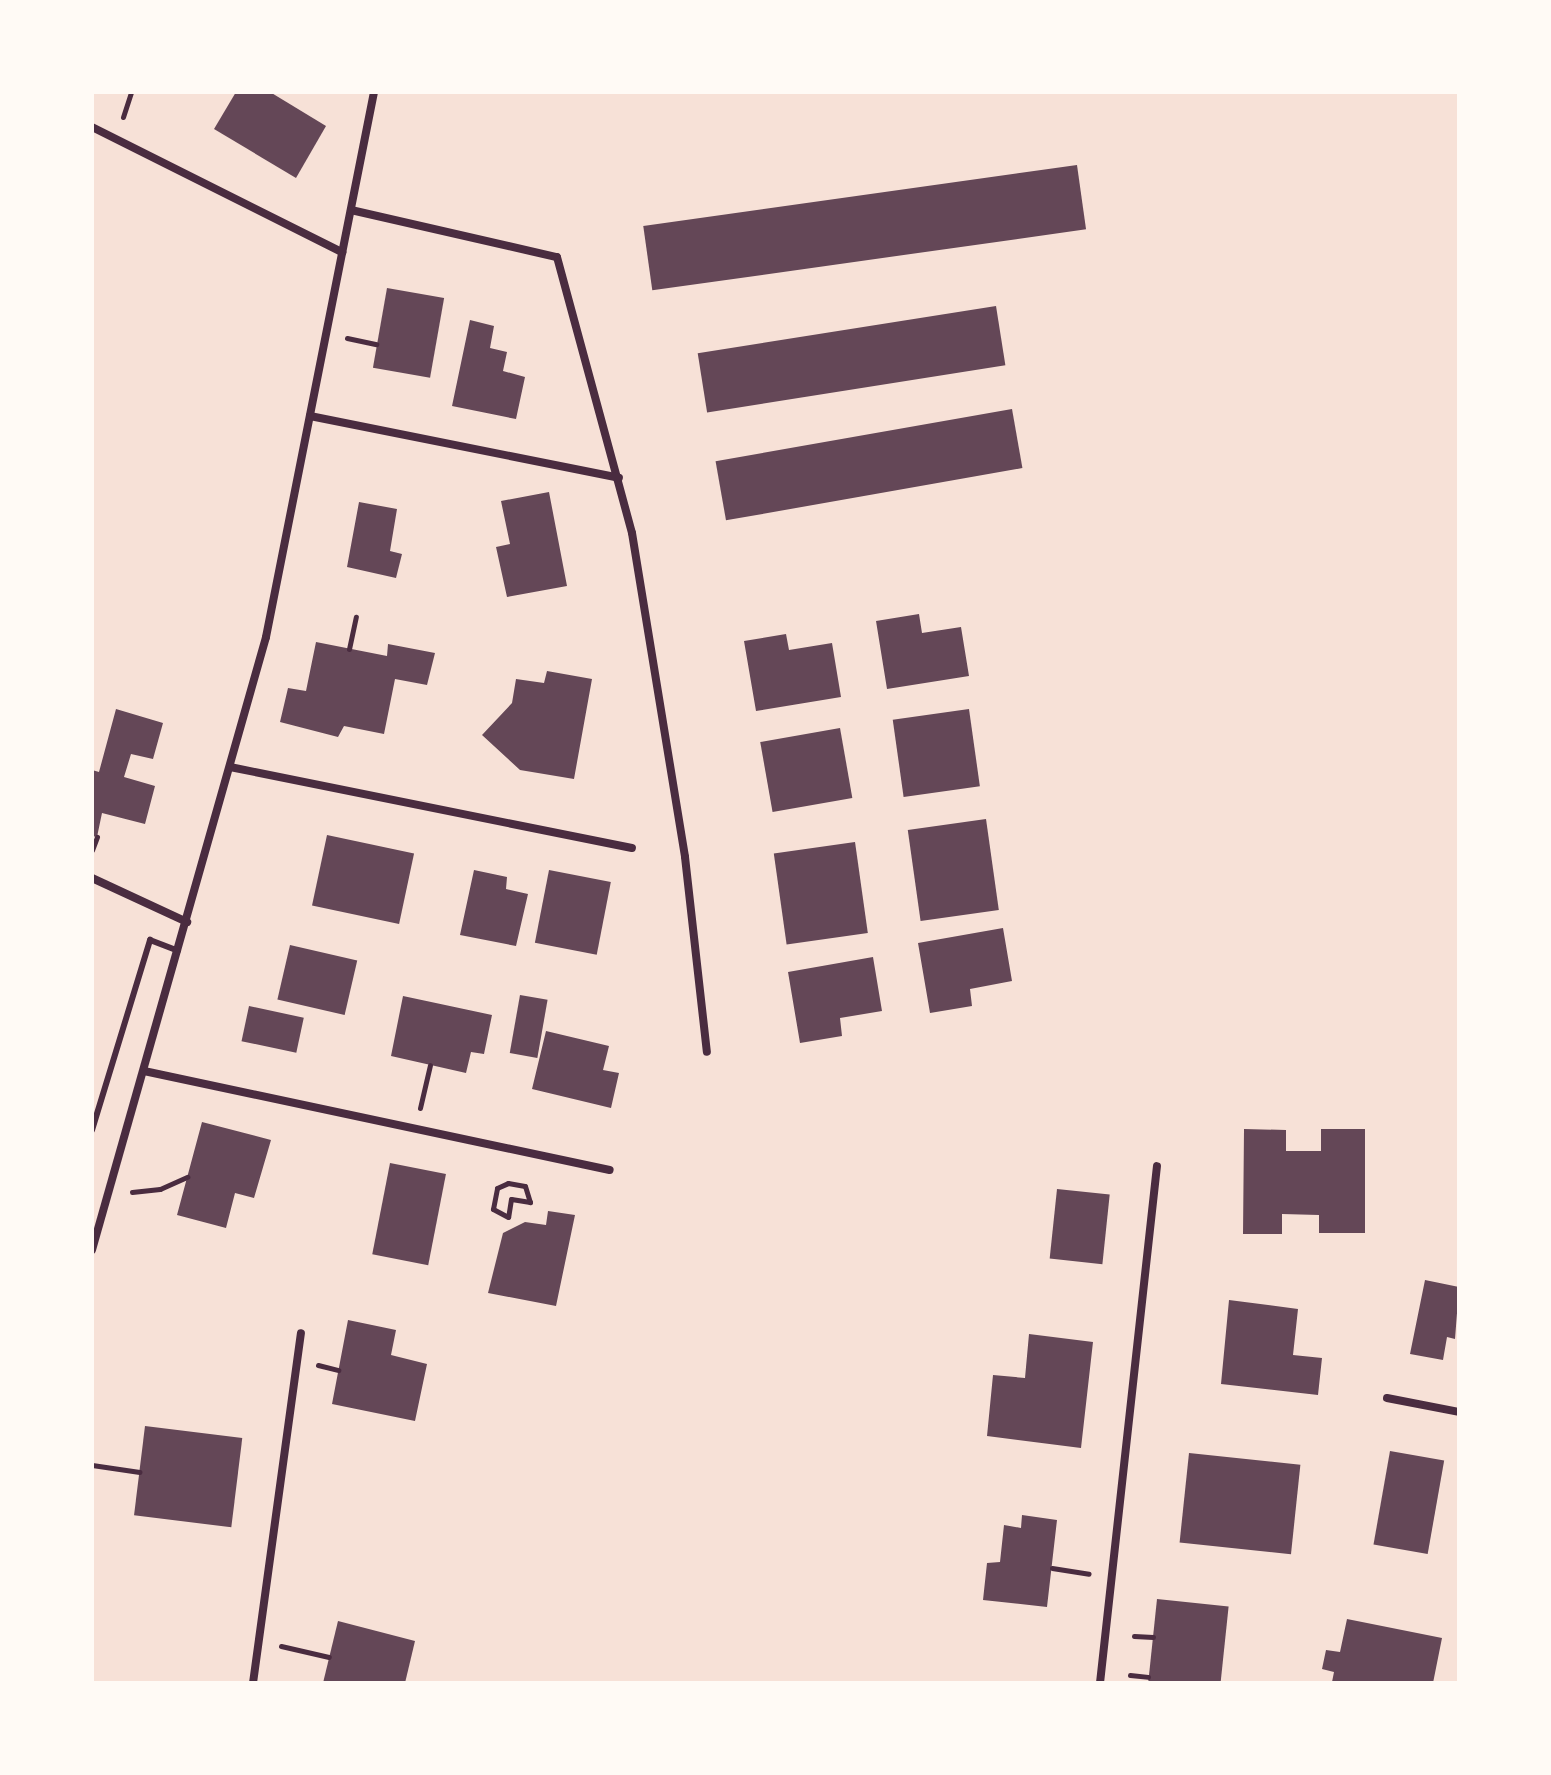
<!DOCTYPE html>
<style>
body{margin:0}
#map{position:relative;width:1551px;height:1775px;overflow:hidden;background:#f7e1d7;font-family:Montserrat,sans-serif}
div>[style]{position:absolute}
[style*='--x']{left:calc(var(--x)*1px);top:calc(var(--y)*1px);width:calc(var(--w)*1px);rotate:calc(var(--a)*1deg)}
.building>*{inset:0;background:#644757;transform-origin:0 0}
.path>*{height:5px;margin:-2.5px;padding:0 2.5px;transform-origin:2.5px;border-radius:2.5px;background:#4a2c40}
.service>*{height:6px;margin:-3px;padding:0 3px;transform-origin:3px;border-radius:3px;background:#4a2c40}
.minor>*{height:8px;margin:-4px;padding:0 4px;transform-origin:4px;border-radius:4px;background:#4a2c40}
span{translate:-50% -50%;white-space:nowrap;text-align:center;line-height:1.15;-webkit-text-stroke:8px #fffaf5;paint-order:stroke}
.frame{position:absolute;inset:0;border:94px solid #fffaf5;pointer-events:none}
</style>
<div id="map">
<div class="building">
<i style="clip-path:polygon(236px 92px,270px 92px,326px 126px,296px 178px,214px 129px)"></i>
<i style="left:1077px;top:165px;width:65px;height:438px;rotate:82deg"></i>
<i style="left:387px;top:288px;width:58px;height:81px;rotate:10deg"></i>
<i style="left:996px;top:306px;width:60px;height:302px;rotate:81deg"></i>
<i style="clip-path:polygon(470px 320px,494px 326px,490px 348px,507px 352px,503px 371px,525px 377px,516px 419px,452px 406px)"></i>
<i style="left:1012px;top:409px;width:60px;height:301px;rotate:80deg"></i>
<i style="clip-path:polygon(549px 492px,567px 586px,507px 597px,496px 547px,510px 544px,501px 501px)"></i>
<i style="clip-path:polygon(359px 502px,397px 509px,390px 551px,402px 554px,396px 578px,347px 567px)"></i>
<i style="clip-path:polygon(919px 614px,922px 633px,961px 627px,969px 676px,887px 689px,876px 621px)"></i>
<i style="clip-path:polygon(786px 634px,789px 650px,832px 643px,841px 697px,756px 711px,744px 641px)"></i>
<i style="clip-path:polygon(316px 642px,387px 656px,388px 644px,435px 653px,427px 685px,395px 679px,384px 734px,344px 726px,338px 737px,280px 722px,288px 688px,306px 691px)"></i>
<i style="clip-path:polygon(547px 671px,592px 679px,574px 779px,520px 770px,482px 735px,512px 703px,516px 679px,544px 683px)"></i>
<i style="clip-path:polygon(116px 709px,163px 723px,153px 759px,131px 754px,124px 777px,155px 786px,145px 824px,102px 813px,97px 837px,92px 836px,92px 770px,99px 772px)"></i>
<i style="left:969px;top:709px;width:78px;height:77px;rotate:82deg"></i>
<i style="left:840px;top:728px;width:71px;height:81px;rotate:80deg"></i>
<i style="left:986px;top:819px;width:92px;height:79px;rotate:82deg"></i>
<i style="left:327px;top:835px;width:89px;height:72px;rotate:12deg"></i>
<i style="left:855px;top:842px;width:92px;height:82px;rotate:82deg"></i>
<i style="clip-path:polygon(474px 870px,507px 877px,506px 889px,528px 894px,516px 946px,460px 935px)"></i>
<i style="left:549px;top:870px;width:63px;height:74px;rotate:11deg"></i>
<i style="clip-path:polygon(1003px 928px,1012px 981px,970px 989px,972px 1006px,930px 1013px,918px 943px)"></i>
<i style="left:290px;top:945px;width:69px;height:56px;rotate:13deg"></i>
<i style="clip-path:polygon(873px 957px,882px 1011px,840px 1018px,842px 1036px,800px 1043px,788px 972px)"></i>
<i style="left:520px;top:995px;width:28px;height:59px;rotate:10deg"></i>
<i style="clip-path:polygon(403px 996px,492px 1015px,484px 1054px,471px 1052px,466px 1073px,391px 1056px)"></i>
<i style="left:249px;top:1006px;width:56px;height:36px;rotate:12deg"></i>
<i style="clip-path:polygon(546px 1031px,609px 1046px,603px 1070px,619px 1073px,611px 1108px,532px 1089px)"></i>
<i style="clip-path:polygon(202px 1122px,271px 1140px,254px 1198px,235px 1193px,226px 1228px,177px 1215px)"></i>
<i style="clip-path:polygon(1244px 1129px,1286px 1130px,1286px 1151px,1321px 1151px,1321px 1129px,1365px 1129px,1365px 1233px,1319px 1233px,1319px 1215px,1282px 1214px,1282px 1234px,1243px 1234px)"></i>
<i style="left:390px;top:1163px;width:57px;height:93px;rotate:11deg"></i>
<i style="left:1057px;top:1189px;width:53px;height:70px;rotate:6deg"></i>
<i style="clip-path:polygon(548px 1211px,575px 1215px,556px 1306px,488px 1293px,503px 1233px,525px 1222px,546px 1225px)"></i>
<i style="clip-path:polygon(1425px 1280px,1459px 1287px,1455px 1339px,1447px 1337px,1443px 1360px,1410px 1354px)"></i>
<i style="clip-path:polygon(1229px 1300px,1298px 1309px,1293px 1355px,1322px 1358px,1318px 1395px,1221px 1384px)"></i>
<i style="clip-path:polygon(348px 1320px,396px 1330px,391px 1355px,427px 1364px,415px 1421px,332px 1404px)"></i>
<i style="clip-path:polygon(1029px 1334px,1093px 1342px,1081px 1448px,987px 1436px,993px 1375px,1025px 1378px)"></i>
<i style="left:145px;top:1426px;width:98px;height:90px;rotate:7deg"></i>
<i style="left:1390px;top:1451px;width:55px;height:95px;rotate:10deg"></i>
<i style="left:1189px;top:1453px;width:112px;height:90px;rotate:6deg"></i>
<i style="clip-path:polygon(1022px 1515px,1057px 1520px,1047px 1607px,983px 1600px,987px 1563px,1000px 1562px,1004px 1525px,1021px 1528px)"></i>
<i style="left:1157px;top:1599px;width:72px;height:84px;rotate:6deg"></i>
<i style="clip-path:polygon(1347px 1619px,1442px 1638px,1433px 1683px,1332px 1682px,1334px 1672px,1322px 1669px,1326px 1650px,1340px 1652px)"></i>
<i style="clip-path:polygon(338px 1621px,415px 1641px,405px 1683px,323px 1683px)"></i>
</div>
<div class="path">
<i style="--x:123;--y:117;--w:26;--a:-72"></i>
<i style="--x:347;--y:338;--w:30;--a:12"></i>
<i style="--x:349;--y:649;--w:33;--a:-78"></i>
<i style="--x:92;--y:850;--w:14;--a:-69"></i>
<i style="--x:420;--y:1108;--w:44;--a:-76.9"></i>
<i style="--x:508;--y:1183;--w:17;--a:10"></i>
<i style="--x:525;--y:1186;--w:17;--a:73"></i>
<i style="--x:530;--y:1202;--w:19;--a:-171"></i>
<i style="--x:511;--y:1199;--w:18;--a:99"></i>
<i style="--x:508;--y:1217;--w:17;--a:-152"></i>
<i style="--x:493;--y:1209;--w:21;--a:-79"></i>
<i style="--x:497;--y:1188;--w:12;--a:-24"></i>
<i style="--x:132;--y:1192;--w:28;--a:-6"></i>
<i style="--x:160;--y:1189;--w:30;--a:-24"></i>
<i style="--x:318;--y:1365;--w:21;--a:14"></i>
<i style="--x:92;--y:1465;--w:48;--a:8.5"></i>
<i style="--x:1052;--y:1568;--w:37;--a:9"></i>
<i style="--x:1134;--y:1636;--w:19;--a:3"></i>
<i style="--x:281;--y:1646;--w:49;--a:12.9"></i>
<i style="--x:1130;--y:1675;--w:18;--a:6"></i>
</div>
<div class="service">
<i style="--x:92;--y:1130;--w:199;--a:-73"></i>
<i style="--x:150;--y:940;--w:30;--a:21"></i>
</div>
<div class="minor">
<i style="--x:92;--y:127;--w:280;--a:26.6"></i>
<i style="--x:351;--y:210;--w:211;--a:12.9"></i>
<i style="--x:557;--y:257;--w:286;--a:74.8"></i>
<i style="--x:632;--y:533;--w:328;--a:80.7"></i>
<i style="--x:685;--y:857;--w:196;--a:83.6"></i>
<i style="--x:310;--y:416;--w:315;--a:11.3"></i>
<i style="--x:230;--y:767;--w:410;--a:11.4"></i>
<i style="--x:92;--y:878;--w:105;--a:24.9"></i>
<i style="--x:144;--y:1071;--w:476;--a:12"></i>
<i style="--x:92;--y:1250;--w:637;--a:-74.15"></i>
<i style="--x:266;--y:637;--w:556;--a:-78.79"></i>
<i style="--x:1387;--y:1398;--w:73;--a:11"></i>
<i style="--x:253;--y:1683;--w:353;--a:-82.2"></i>
<i style="--x:1100;--y:1683;--w:520;--a:-83.71"></i>
</div>
<div class="frame"></div>
</div>
